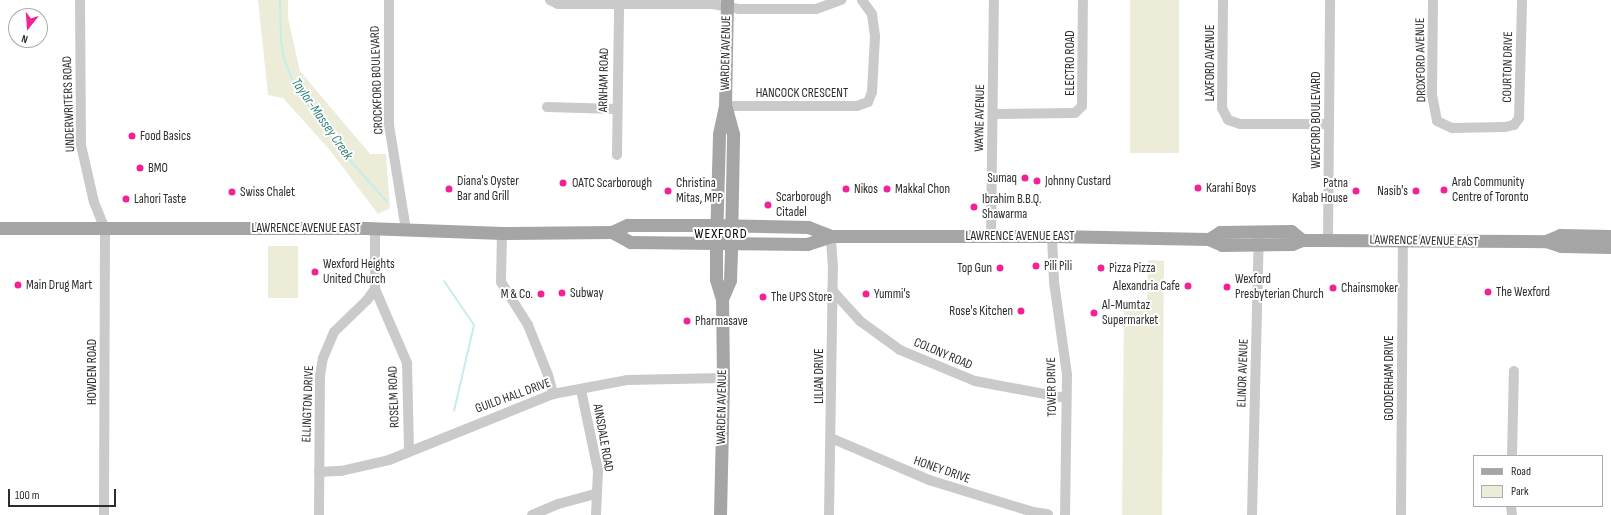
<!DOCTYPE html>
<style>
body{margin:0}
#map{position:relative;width:1611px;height:515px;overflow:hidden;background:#fff;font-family:"Sofia Sans Condensed",sans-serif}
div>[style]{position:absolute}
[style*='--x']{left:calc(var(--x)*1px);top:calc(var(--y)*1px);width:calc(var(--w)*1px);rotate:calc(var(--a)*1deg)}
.green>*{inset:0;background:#ececd9;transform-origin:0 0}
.stream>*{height:2px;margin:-1px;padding:0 1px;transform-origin:1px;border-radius:1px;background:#c4eeea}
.minor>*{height:10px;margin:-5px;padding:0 5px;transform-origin:5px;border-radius:5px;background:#cacaca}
.major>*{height:13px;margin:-6.5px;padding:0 6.5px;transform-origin:6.5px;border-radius:6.5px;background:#a5a5a5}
.dots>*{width:11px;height:11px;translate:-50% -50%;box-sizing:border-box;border:2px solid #fff;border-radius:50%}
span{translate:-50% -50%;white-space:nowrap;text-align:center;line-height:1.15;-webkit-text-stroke:4px #fff;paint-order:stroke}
.street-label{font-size:13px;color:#2d2d2d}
.poi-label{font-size:13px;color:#2d2d2d}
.left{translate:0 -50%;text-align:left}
.right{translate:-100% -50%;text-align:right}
.water-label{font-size:14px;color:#30817a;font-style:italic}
.neighbourhood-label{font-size:14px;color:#000;letter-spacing:1px}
.legend{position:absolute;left:1473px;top:455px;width:130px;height:52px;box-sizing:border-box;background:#fff;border:1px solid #ababab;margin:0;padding:5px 7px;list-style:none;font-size:12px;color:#2d2d2d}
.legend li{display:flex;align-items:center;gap:8px;height:20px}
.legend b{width:20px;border:1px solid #ababab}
.north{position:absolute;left:8px;top:8px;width:40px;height:40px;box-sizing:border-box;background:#fff;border:1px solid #ababab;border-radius:50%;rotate:197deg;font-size:11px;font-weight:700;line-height:16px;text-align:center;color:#2d2d2d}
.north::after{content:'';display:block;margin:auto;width:14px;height:18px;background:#f32196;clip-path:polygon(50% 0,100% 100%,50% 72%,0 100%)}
.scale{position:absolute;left:8px;top:489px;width:108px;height:18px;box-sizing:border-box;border:2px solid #2d2d2d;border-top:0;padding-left:5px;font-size:12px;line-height:14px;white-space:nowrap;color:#2d2d2d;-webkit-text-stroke:3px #fff;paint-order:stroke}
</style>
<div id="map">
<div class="green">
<i style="clip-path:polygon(258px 0,288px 0,288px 18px,300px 71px,370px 154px,386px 154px,390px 208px,378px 214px,329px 149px,283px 98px,268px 95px)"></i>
<i style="left:1130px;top:0;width:49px;height:153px"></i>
<i style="left:268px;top:246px;width:30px;height:52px"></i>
<i style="clip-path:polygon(1148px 260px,1164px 261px,1162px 515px,1122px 515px,1124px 305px,1147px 305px)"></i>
</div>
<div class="stream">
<i style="--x:280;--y:0;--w:41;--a:88.6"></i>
<i style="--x:281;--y:41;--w:18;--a:81"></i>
<i style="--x:284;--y:59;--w:27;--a:68"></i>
<i style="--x:294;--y:84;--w:72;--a:55.2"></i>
<i style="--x:335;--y:143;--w:79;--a:48.6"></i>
<i style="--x:444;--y:281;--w:53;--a:55.7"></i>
<i style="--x:474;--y:325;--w:88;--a:103.1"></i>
</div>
<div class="minor">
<i style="--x:80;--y:0;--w:145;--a:89.6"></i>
<i style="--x:81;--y:145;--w:58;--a:77.2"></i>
<i style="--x:94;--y:202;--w:29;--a:68"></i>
<i style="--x:105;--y:229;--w:286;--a:90.2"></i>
<i style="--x:389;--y:0;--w:125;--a:90"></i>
<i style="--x:389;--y:125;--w:106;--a:80.8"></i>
<i style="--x:550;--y:0;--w:9;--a:27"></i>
<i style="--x:558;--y:4;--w:155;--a:0"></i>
<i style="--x:713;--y:4;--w:26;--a:11"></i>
<i style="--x:739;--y:9;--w:77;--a:0"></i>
<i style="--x:816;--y:9;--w:27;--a:-20"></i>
<i style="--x:1223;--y:0;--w:108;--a:90.5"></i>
<i style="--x:1222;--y:108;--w:13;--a:63"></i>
<i style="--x:1228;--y:120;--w:13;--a:18"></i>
<i style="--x:1240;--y:124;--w:88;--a:0"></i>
<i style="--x:1433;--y:0;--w:95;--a:90.6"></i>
<i style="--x:1432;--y:95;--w:26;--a:79"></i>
<i style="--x:1437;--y:121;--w:17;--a:25"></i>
<i style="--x:1452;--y:128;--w:53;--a:-1.1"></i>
<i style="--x:1505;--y:127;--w:9;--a:-13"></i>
<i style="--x:1514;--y:125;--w:9;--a:-54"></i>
<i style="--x:1519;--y:118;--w:118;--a:-88.5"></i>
<i style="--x:725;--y:106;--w:132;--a:0"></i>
<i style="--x:857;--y:106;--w:12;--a:-20"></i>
<i style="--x:868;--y:102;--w:11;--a:-68"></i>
<i style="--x:872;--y:92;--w:56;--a:-86.9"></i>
<i style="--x:875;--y:36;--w:22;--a:-98"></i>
<i style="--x:872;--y:14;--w:17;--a:-126"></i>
<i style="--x:547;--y:107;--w:70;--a:1.6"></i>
<i style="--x:994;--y:114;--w:81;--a:-0.7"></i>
<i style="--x:1075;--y:113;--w:10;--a:-45"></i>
<i style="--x:1082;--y:106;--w:106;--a:-89.5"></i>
<i style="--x:617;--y:155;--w:150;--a:-89.2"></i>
<i style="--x:375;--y:229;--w:60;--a:90"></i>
<i style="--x:375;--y:289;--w:81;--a:66.6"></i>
<i style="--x:407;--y:363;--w:87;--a:88.7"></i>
<i style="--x:502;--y:233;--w:49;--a:91.2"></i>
<i style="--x:501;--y:282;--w:51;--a:57.9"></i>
<i style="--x:528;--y:325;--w:54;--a:68.2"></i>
<i style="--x:548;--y:375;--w:20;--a:75"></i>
<i style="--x:1052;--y:236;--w:46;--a:87.5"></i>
<i style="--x:1054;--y:282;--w:94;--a:82"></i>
<i style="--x:1067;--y:375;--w:140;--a:90.8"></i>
<i style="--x:991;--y:237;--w:237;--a:-89.3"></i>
<i style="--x:1328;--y:240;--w:240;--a:-89.5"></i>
<i style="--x:832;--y:290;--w:42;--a:47.9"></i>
<i style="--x:860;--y:321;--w:49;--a:35.9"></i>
<i style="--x:900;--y:350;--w:81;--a:22.5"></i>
<i style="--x:975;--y:381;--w:93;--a:10.6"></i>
<i style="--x:581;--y:390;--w:83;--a:78.1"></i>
<i style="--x:598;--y:471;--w:44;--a:92.6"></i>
<i style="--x:831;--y:438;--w:107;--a:23.2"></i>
<i style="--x:929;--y:480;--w:109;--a:17.1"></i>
<i style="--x:1033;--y:512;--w:15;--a:8"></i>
<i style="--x:1512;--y:456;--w:85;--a:-88.7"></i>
<i style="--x:319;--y:472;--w:22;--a:-3"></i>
<i style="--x:341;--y:471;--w:49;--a:-12.9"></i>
<i style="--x:389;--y:460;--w:177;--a:-21.9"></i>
<i style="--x:553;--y:394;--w:75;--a:-10.7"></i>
<i style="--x:627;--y:380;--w:96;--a:-1.2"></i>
<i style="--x:1511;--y:506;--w:9;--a:84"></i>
<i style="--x:319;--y:515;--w:139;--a:-89.6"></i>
<i style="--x:320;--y:376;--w:18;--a:-81"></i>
<i style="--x:323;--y:358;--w:28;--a:-67"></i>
<i style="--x:334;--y:332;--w:46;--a:-44.1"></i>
<i style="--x:367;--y:300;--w:14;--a:-54"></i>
<i style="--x:532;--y:515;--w:28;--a:-23"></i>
<i style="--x:558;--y:504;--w:39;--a:-15"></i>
<i style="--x:829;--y:515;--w:247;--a:-89.1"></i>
<i style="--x:833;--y:268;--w:32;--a:-94"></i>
<i style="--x:1252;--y:515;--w:278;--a:-88.6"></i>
<i style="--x:1401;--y:515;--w:274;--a:-89.6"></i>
</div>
<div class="major">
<i style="--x:0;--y:228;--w:366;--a:0"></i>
<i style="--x:366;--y:228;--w:136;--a:2.1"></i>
<i style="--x:502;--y:233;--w:110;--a:-0.5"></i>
<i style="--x:612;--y:232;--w:17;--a:-25"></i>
<i style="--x:627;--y:225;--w:80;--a:0"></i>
<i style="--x:707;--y:225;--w:101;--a:1.1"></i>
<i style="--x:808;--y:227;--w:25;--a:21"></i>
<i style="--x:612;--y:232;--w:21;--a:29"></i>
<i style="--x:630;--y:242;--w:86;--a:0.7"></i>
<i style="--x:716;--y:243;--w:91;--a:0.6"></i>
<i style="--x:807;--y:244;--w:25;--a:-18"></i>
<i style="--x:831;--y:236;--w:221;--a:0"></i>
<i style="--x:1052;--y:236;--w:157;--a:1.1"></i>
<i style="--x:1209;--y:239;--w:14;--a:25"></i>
<i style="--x:1222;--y:245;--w:70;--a:-0.8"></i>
<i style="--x:1292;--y:244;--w:11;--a:-22"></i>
<i style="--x:1302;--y:240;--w:18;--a:0"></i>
<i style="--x:1320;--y:240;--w:226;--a:0.3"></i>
<i style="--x:1546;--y:241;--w:16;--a:18"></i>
<i style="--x:1561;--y:246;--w:50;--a:1.1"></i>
<i style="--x:1209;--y:239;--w:13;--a:-32"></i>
<i style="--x:1220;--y:232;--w:71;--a:-0.8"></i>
<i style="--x:1291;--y:231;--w:14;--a:39"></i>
<i style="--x:1546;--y:241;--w:15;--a:-23"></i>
<i style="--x:1560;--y:235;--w:51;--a:1.1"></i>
<i style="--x:722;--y:299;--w:21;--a:-67"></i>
<i style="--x:730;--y:280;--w:37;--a:-88"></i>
<i style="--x:731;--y:243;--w:109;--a:-88.9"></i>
<i style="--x:733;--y:134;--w:27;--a:-105"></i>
<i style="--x:720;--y:515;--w:137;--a:-88.7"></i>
<i style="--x:723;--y:378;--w:79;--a:-90.7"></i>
<i style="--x:722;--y:299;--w:21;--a:-107"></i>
<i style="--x:716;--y:279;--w:36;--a:-90"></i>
<i style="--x:716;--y:243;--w:109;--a:-88.4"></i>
<i style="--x:719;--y:134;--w:29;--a:-78"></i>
<i style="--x:725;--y:106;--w:106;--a:-88.9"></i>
</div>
<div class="dots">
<i style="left:132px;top:136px;background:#f32196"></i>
<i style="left:140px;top:168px;background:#f32196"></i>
<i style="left:1025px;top:178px;background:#f32196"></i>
<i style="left:1037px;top:181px;background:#f32196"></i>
<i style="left:563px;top:183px;background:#f32196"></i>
<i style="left:1198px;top:188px;background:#f32196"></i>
<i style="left:449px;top:189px;background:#f32196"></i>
<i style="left:846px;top:189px;background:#f32196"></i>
<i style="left:887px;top:189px;background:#f32196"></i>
<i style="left:1444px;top:190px;background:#f32196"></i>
<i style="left:668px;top:191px;background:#f32196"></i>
<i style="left:1356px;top:191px;background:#f32196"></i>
<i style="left:1416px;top:191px;background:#f32196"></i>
<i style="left:232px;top:192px;background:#f32196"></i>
<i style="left:126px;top:199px;background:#f32196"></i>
<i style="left:768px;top:205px;background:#f32196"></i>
<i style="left:974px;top:207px;background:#f32196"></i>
<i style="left:1036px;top:266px;background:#f32196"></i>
<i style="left:1000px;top:268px;background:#f32196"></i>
<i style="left:1101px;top:268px;background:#f32196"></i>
<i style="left:315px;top:272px;background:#f32196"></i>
<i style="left:18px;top:285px;background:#f32196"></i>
<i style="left:1188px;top:286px;background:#f32196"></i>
<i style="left:1227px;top:287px;background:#f32196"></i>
<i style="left:1333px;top:288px;background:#f32196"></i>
<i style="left:1488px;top:292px;background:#f32196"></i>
<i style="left:562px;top:293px;background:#f32196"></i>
<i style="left:541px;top:294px;background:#f32196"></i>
<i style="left:866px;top:294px;background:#f32196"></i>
<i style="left:763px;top:297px;background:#f32196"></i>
<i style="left:1021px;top:311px;background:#f32196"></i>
<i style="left:1094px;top:313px;background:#f32196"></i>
<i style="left:687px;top:321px;background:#f32196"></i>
</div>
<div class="street-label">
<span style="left:726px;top:53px;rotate:-89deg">WARDEN AVENUE</span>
<span style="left:1421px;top:60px;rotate:-91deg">DROXFORD AVENUE</span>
<span style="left:1070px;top:63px;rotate:-90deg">ELECTRO ROAD</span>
<span style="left:1210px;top:63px;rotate:-90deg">LAXFORD AVENUE</span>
<span style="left:1508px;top:67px;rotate:-89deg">COURTON DRIVE</span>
<span style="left:377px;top:80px;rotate:-92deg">CROCKFORD BOULEVARD</span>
<span style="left:604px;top:80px;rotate:-89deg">ARNHAM ROAD</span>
<span style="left:802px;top:93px">HANCOCK CRESCENT</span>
<span style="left:69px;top:104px;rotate:-92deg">UNDERWRITERS ROAD</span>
<span style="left:980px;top:118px;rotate:-89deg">WAYNE AVENUE</span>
<span style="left:1316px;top:120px;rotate:-90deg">WEXFORD BOULEVARD</span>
<span style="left:306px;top:228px">LAWRENCE AVENUE EAST</span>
<span style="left:1020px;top:236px">LAWRENCE AVENUE EAST</span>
<span style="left:1424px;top:241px;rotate:1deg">LAWRENCE AVENUE EAST</span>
<span style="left:943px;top:354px;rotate:23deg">COLONY ROAD</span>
<span style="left:92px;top:372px;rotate:-90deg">HOWDEN ROAD</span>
<span style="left:1243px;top:373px;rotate:-88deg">ELINOR AVENUE</span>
<span style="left:819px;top:376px;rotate:-90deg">LILIAN DRIVE</span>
<span style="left:1389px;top:378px;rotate:-90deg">GOODERHAM DRIVE</span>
<span style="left:1052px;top:387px;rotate:-91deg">TOWER DRIVE</span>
<span style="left:513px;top:396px;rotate:-20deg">GUILD HALL DRIVE</span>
<span style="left:394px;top:397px;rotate:-92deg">ROSELM ROAD</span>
<span style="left:308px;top:404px;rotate:-88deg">ELLINGTON DRIVE</span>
<span style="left:722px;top:407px;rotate:-89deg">WARDEN AVENUE</span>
<span style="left:603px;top:438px;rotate:80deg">AINSDALE ROAD</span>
<span style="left:942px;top:470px;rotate:19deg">HONEY DRIVE</span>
</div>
<div class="poi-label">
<span class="left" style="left:140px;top:136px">Food Basics</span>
<span class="left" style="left:148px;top:168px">BMO</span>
<span class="right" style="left:1017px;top:178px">Sumaq</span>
<span class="left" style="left:1045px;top:181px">Johnny Custard</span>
<span class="left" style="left:457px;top:189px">Diana's Oyster<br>Bar and Grill</span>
<span class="left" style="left:572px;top:183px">OATC Scarborough</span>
<span class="left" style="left:1452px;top:190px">Arab Community<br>Centre of Toronto</span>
<span class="left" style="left:676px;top:191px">Christina<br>Mitas, MPP</span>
<span class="right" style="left:1348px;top:191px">Patna<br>Kabab House</span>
<span class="left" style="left:1206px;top:188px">Karahi Boys</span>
<span class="left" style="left:854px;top:189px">Nikos</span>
<span class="left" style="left:895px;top:189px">Makkal Chon</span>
<span class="right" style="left:1408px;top:191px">Nasib's</span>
<span class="left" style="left:240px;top:192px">Swiss Chalet</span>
<span class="left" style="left:776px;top:205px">Scarborough<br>Citadel</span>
<span class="left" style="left:134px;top:199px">Lahori Taste</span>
<span class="left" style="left:982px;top:207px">Ibrahim B.B.Q.<br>Shawarma</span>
<span class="left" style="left:323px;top:272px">Wexford Heights<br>United Church</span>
<span class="left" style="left:1044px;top:266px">Pili Pili</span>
<span class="right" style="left:992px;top:268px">Top Gun</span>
<span class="left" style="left:1109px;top:268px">Pizza Pizza</span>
<span class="left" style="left:1235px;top:287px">Wexford<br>Presbyterian Church</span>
<span class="left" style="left:26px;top:285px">Main Drug Mart</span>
<span class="right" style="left:1180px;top:286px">Alexandria Cafe</span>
<span class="left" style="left:1341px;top:288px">Chainsmoker</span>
<span class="left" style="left:1496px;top:292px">The Wexford</span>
<span class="left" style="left:570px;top:293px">Subway</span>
<span class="right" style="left:533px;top:294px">M &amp; Co.</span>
<span class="left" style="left:874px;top:294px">Yummi's</span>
<span class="left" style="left:771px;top:297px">The UPS Store</span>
<span class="left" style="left:1102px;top:313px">Al-Mumtaz<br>Supermarket</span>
<span class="right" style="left:1013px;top:311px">Rose's Kitchen</span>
<span class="left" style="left:695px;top:321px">Pharmasave</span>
</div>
<div class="water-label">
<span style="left:322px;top:119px;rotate:55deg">Taylor-Massey Creek</span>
</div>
<div class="neighbourhood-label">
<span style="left:721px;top:234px">WEXFORD</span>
</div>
<ul class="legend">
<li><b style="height:5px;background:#a5a5a5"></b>Road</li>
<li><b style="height:11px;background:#ececd9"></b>Park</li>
</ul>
<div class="north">N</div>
<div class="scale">100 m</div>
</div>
